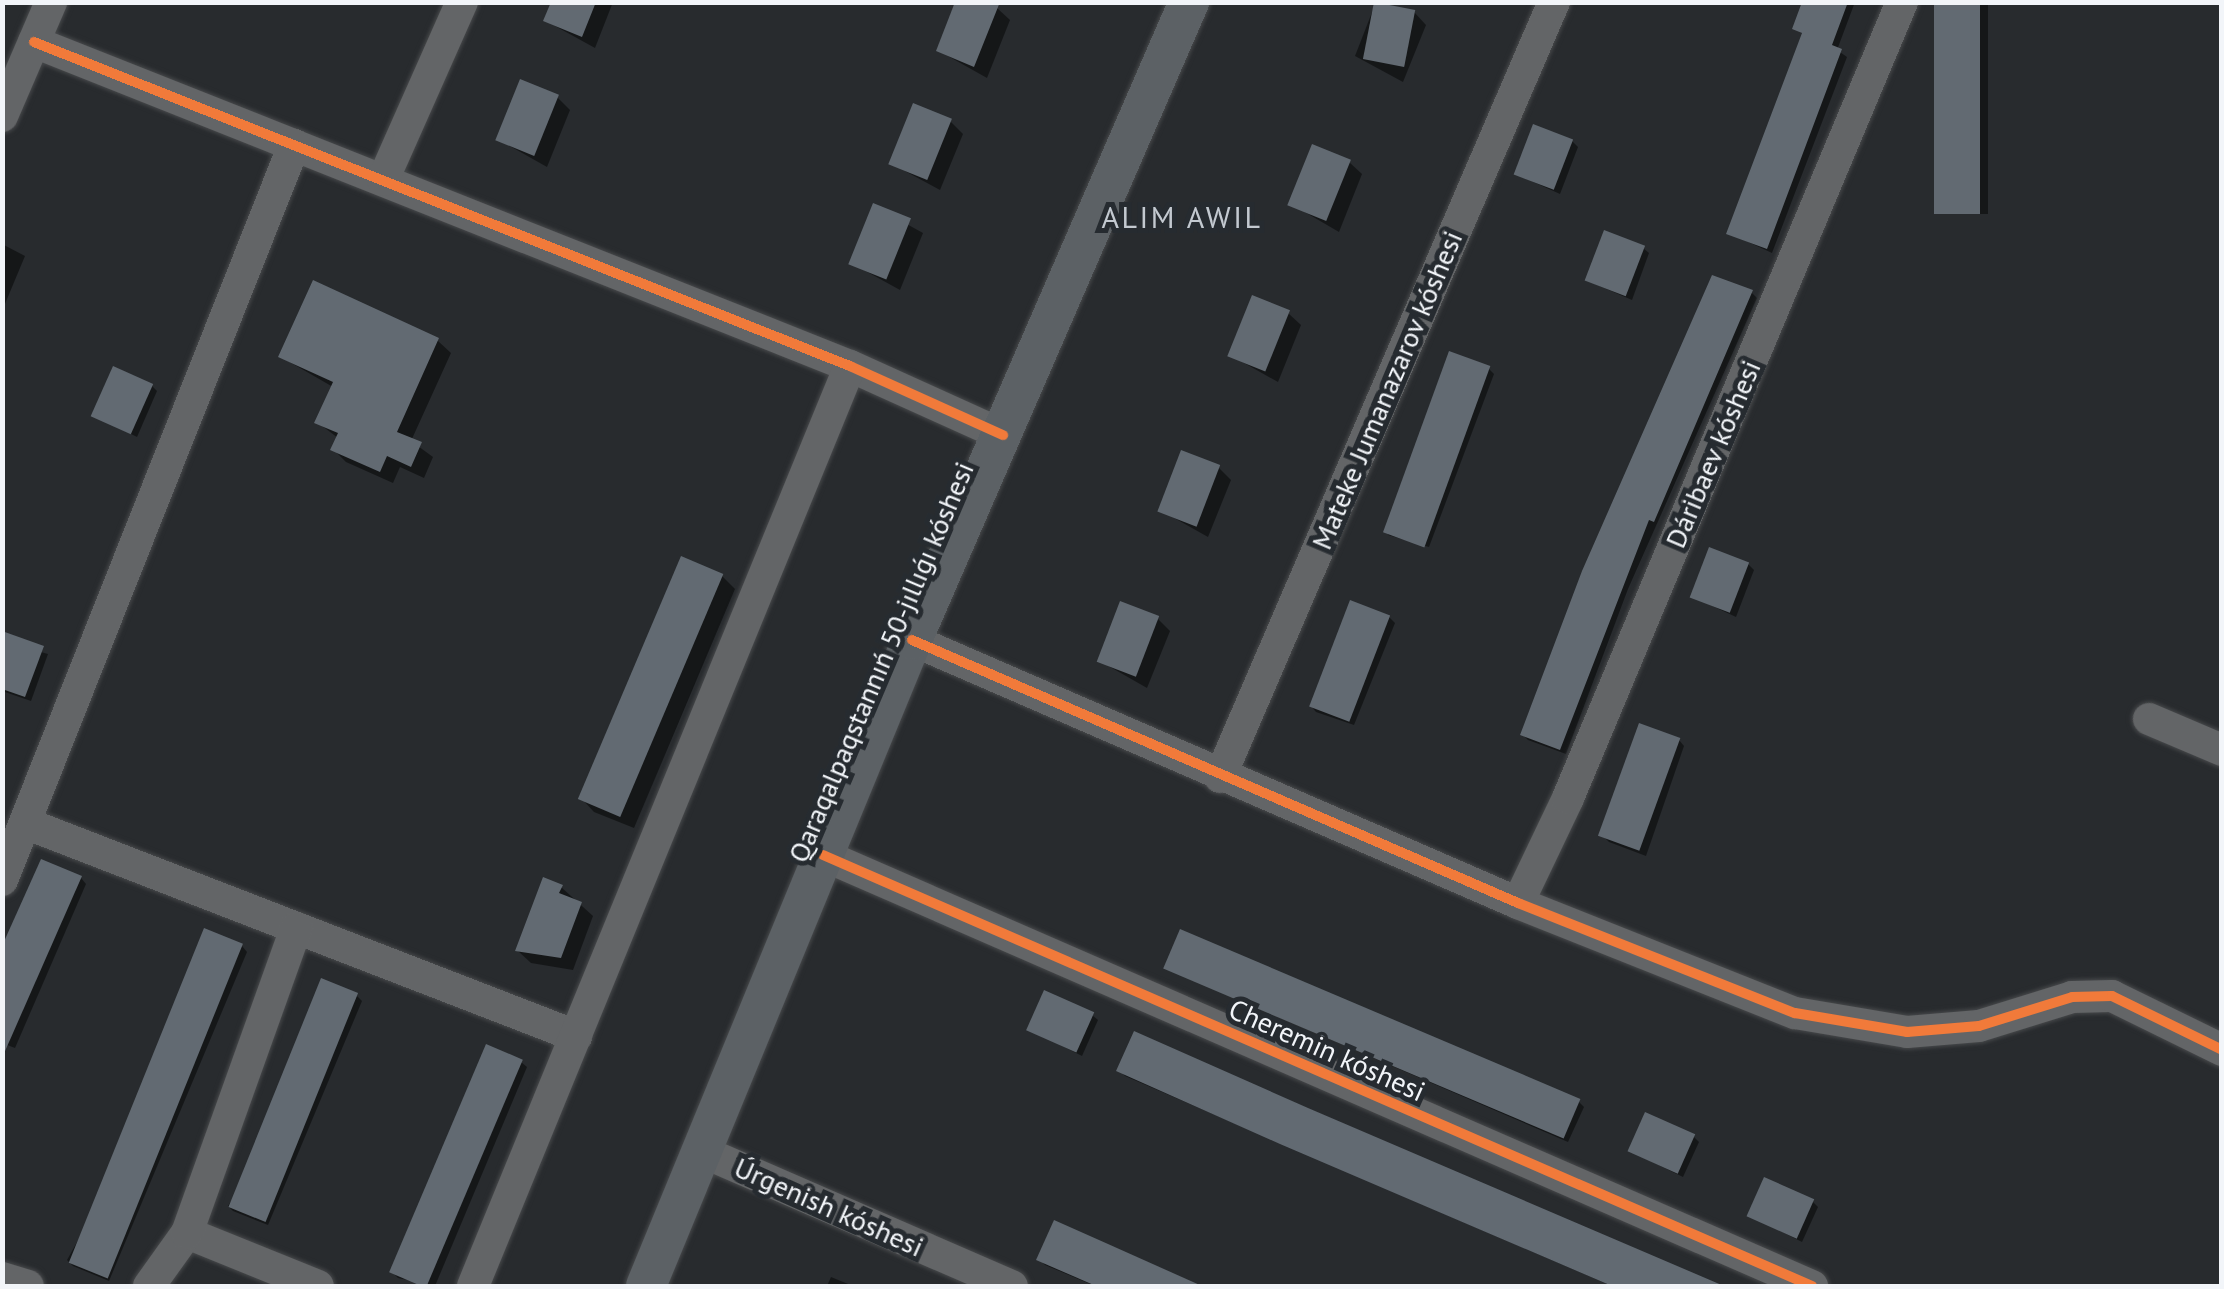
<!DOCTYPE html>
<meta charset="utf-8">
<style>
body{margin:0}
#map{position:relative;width:2224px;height:1289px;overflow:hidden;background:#282b2e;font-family:"PT Sans",sans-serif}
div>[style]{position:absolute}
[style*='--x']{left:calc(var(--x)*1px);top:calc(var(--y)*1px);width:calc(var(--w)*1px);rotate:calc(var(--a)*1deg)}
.shadow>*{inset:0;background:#0007;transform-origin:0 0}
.building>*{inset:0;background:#626a72;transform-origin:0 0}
.roads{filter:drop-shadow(0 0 2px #47494b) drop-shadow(0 0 2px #47494b)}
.minor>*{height:32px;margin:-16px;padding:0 16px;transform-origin:16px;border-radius:16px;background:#636567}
.major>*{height:40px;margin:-20px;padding:0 20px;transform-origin:20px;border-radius:20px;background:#5c6165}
.cycleway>*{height:10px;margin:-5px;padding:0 5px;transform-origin:5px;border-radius:5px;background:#f17a3a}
span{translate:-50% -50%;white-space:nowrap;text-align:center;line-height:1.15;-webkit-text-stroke:10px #262b30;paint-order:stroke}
.street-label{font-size:28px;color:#f2f5f9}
.neighbourhood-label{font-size:30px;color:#c3c9d0;letter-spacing:2.5px}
.frame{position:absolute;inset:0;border:5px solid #f2f5f9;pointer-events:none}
</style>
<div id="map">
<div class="shadow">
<i style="clip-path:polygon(554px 2px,613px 2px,595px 48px,546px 21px)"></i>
<i style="clip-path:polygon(1376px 2px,1414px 12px,1426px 25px,1403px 82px,1355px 56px)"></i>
<i style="clip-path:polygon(1804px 2px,1855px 2px,1837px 50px,1847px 57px,1772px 253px,1729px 233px,1804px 35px,1795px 28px)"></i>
<i style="left:1937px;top:2px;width:51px;height:212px"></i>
<i style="clip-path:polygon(997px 8px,1010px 20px,987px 78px,939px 51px)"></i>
<i style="clip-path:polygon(557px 97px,570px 110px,547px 167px,499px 140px)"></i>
<i style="clip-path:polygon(950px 121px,963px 134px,940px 190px,892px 164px)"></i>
<i style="clip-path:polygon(1572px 141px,1578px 147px,1560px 194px,1516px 174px)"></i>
<i style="clip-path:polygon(1349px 162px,1362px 174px,1339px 232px,1291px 204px)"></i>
<i style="clip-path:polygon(874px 206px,923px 233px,900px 290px,851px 263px)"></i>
<i style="clip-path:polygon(2px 244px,25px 256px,2px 311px)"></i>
<i style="clip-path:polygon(1643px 248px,1649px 253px,1632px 300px,1588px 281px)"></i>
<i style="clip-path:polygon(314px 283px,438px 341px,451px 353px,411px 441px,433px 457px,424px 478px,400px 467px,393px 483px,346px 462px,333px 449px,338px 438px,317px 422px,333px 387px,281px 357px)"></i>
<i style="clip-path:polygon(1751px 292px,1757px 298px,1628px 589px,1566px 754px,1528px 740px,1522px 734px)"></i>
<i style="clip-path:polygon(1288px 313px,1301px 325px,1278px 382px,1230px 355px)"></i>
<i style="clip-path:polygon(1488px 368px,1494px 374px,1429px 547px,1388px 535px)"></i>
<i style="clip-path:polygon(152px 386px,157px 391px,137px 437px,94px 415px)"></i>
<i style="clip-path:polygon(1218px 467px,1231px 480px,1208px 537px,1160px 510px)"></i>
<i style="clip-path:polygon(1748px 564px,1754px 570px,1736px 617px,1693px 597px)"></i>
<i style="clip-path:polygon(722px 576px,735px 589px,634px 828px,594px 812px,582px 799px)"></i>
<i style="clip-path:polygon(1389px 617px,1395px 623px,1354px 725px,1316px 712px,1311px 706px)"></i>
<i style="clip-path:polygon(1157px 618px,1170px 631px,1147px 688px,1098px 660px)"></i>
<i style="clip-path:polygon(2px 641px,48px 654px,31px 701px,2px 691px)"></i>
<i style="clip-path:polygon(1679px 740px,1684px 746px,1646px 856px,1609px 842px,1603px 836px)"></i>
<i style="clip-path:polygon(81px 878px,86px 884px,15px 1048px,2px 1043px)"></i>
<i style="clip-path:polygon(561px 887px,593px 916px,573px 970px,531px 963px,518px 951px)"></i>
<i style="clip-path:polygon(242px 946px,247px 952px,109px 1281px,73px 1266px,67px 1260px)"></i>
<i style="clip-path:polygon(1165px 968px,1578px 1101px,1584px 1107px,1568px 1142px)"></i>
<i style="clip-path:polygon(357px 996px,362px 1001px,268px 1225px,233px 1211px,228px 1206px)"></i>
<i style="clip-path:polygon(1092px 1015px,1098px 1020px,1082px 1056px,1029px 1029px)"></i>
<i style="clip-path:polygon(1135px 1034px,1718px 1286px,1612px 1286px,1125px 1076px,1119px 1070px)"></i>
<i style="clip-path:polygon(521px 1062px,527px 1067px,435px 1286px,398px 1278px,392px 1272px)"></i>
<i style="clip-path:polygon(1693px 1136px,1699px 1142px,1683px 1177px,1630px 1151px)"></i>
<i style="clip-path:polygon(1812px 1201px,1818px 1207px,1802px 1242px,1749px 1215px)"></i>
<i style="clip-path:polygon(1055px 1224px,1200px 1286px,1095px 1286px,1045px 1265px,1039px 1259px)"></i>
<i style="clip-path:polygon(831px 1277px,853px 1286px,827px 1286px)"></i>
</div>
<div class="building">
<i style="clip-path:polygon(551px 2px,596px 2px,582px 37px,543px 21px)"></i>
<i style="clip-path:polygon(955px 2px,1000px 2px,974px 67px,936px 51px)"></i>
<i style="left:1374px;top:2px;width:42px;height:58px;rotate:11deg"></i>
<i style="clip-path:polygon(1802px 2px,1848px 2px,1832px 45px,1842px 49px,1767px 249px,1726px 234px,1802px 33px,1792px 29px)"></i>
<i style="left:1934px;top:2px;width:46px;height:212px"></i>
<i style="left:520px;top:79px;width:42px;height:66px;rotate:22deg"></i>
<i style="left:913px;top:103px;width:42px;height:66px;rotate:22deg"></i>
<i style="left:1533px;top:124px;width:43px;height:54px;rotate:21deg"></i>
<i style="left:1312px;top:144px;width:42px;height:66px;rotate:22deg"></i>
<i style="left:873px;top:203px;width:41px;height:66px;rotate:22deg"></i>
<i style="left:1604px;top:230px;width:44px;height:54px;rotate:21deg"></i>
<i style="clip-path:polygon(1712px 275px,1753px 290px,1654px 522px,1649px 520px,1560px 750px,1520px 735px,1582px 571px)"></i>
<i style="clip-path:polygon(313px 280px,439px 338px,397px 432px,422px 442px,411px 467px,387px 456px,380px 472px,330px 450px,338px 433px,314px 423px,333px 382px,278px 357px)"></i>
<i style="left:1252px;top:295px;width:41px;height:66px;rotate:22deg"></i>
<i style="left:1449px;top:351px;width:44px;height:193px;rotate:20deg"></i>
<i style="left:113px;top:366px;width:44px;height:55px;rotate:24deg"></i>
<i style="left:1181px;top:450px;width:42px;height:66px;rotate:21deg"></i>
<i style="left:1709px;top:547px;width:43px;height:54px;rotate:21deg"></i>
<i style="left:681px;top:556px;width:46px;height:264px;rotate:23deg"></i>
<i style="left:1350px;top:600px;width:43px;height:114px;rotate:21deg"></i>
<i style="left:1120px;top:601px;width:42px;height:65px;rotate:21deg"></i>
<i style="clip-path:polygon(2px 631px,44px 646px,25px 697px,2px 689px)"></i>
<i style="left:1639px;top:723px;width:44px;height:120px;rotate:20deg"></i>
<i style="clip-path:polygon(41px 859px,82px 876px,2px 1058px,2px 946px)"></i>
<i style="clip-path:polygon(543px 877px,563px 885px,559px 893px,582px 902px,561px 958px,515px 951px)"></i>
<i style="left:204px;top:928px;width:42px;height:361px;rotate:22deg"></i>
<i style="left:1180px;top:929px;width:435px;height:43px;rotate:23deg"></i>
<i style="left:321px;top:978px;width:40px;height:247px;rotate:22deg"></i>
<i style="left:1044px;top:990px;width:55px;height:44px;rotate:24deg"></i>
<i style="clip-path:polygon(1134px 1031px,1308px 1108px,1724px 1286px,1612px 1286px,1280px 1144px,1116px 1071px)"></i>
<i style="left:486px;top:1044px;width:40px;height:248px;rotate:23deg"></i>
<i style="left:1645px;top:1112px;width:55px;height:43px;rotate:24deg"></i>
<i style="left:1764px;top:1177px;width:55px;height:43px;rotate:24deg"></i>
<i style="clip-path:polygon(1054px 1220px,1108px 1244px,1202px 1286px,1096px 1286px,1036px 1260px)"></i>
</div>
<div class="roads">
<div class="minor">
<i style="--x:34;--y:42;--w:878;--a:21.66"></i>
<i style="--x:850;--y:366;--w:168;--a:24.3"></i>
<i style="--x:2;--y:116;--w:124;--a:-66.7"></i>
<i style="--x:383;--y:180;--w:195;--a:-66.1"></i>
<i style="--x:912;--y:640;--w:661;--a:23.46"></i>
<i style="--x:1518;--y:903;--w:298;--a:21.7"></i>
<i style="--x:1795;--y:1013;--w:114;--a:9.6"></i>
<i style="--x:1907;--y:1032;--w:72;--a:-4.8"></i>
<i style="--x:1979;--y:1026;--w:97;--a:-17.3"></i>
<i style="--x:2072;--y:997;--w:40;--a:-1.4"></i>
<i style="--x:2112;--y:996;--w:123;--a:26.1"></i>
<i style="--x:2149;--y:719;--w:79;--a:23"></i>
<i style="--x:1220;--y:777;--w:844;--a:-66.69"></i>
<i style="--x:25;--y:823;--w:591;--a:21.14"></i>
<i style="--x:823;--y:855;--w:1079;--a:23.55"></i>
<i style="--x:2;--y:880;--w:791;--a:-68.33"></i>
<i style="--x:1518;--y:903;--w:116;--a:-64.5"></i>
<i style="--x:1568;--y:798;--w:863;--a:-67.24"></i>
<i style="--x:701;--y:1151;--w:339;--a:23.5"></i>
<i style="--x:187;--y:1233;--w:141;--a:22"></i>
<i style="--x:2;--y:1278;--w:27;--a:17"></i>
<i style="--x:149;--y:1286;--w:65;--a:-54.4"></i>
<i style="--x:187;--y:1233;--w:324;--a:-70.3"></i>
<i style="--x:473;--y:1286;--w:994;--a:-67.72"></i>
</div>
<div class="major">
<i style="--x:646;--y:1286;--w:699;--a:-67.62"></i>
<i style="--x:912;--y:640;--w:696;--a:-66.53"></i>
</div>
</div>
<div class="cycleway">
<i style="--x:34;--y:42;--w:878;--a:21.66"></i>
<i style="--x:850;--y:366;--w:168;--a:24.3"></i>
<i style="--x:912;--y:640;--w:661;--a:23.46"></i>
<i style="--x:1518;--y:903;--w:298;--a:21.7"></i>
<i style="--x:1795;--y:1013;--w:114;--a:9.6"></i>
<i style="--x:1907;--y:1032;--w:72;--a:-4.8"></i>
<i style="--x:1979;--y:1026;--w:97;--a:-17.3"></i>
<i style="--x:2072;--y:997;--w:40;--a:-1.4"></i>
<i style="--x:2112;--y:996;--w:123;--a:26.1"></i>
<i style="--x:823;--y:855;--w:1079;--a:23.55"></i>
</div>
<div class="street-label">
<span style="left:1387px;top:390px;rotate:-67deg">Mateke Jumanazarov kóshesi</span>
<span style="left:1713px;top:454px;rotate:-67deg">Dáribaev kóshesi</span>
<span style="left:881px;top:662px;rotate:-67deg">Qaraqalpaqstannıń 50-jıllıǵı kóshesi</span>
<span style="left:1327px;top:1050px;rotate:24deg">Cheremin kóshesi</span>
<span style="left:829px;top:1207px;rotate:24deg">Úrgenish kóshesi</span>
</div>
<div class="neighbourhood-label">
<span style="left:1182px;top:217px">ALIM AWIL</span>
</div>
<div class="frame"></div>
</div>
